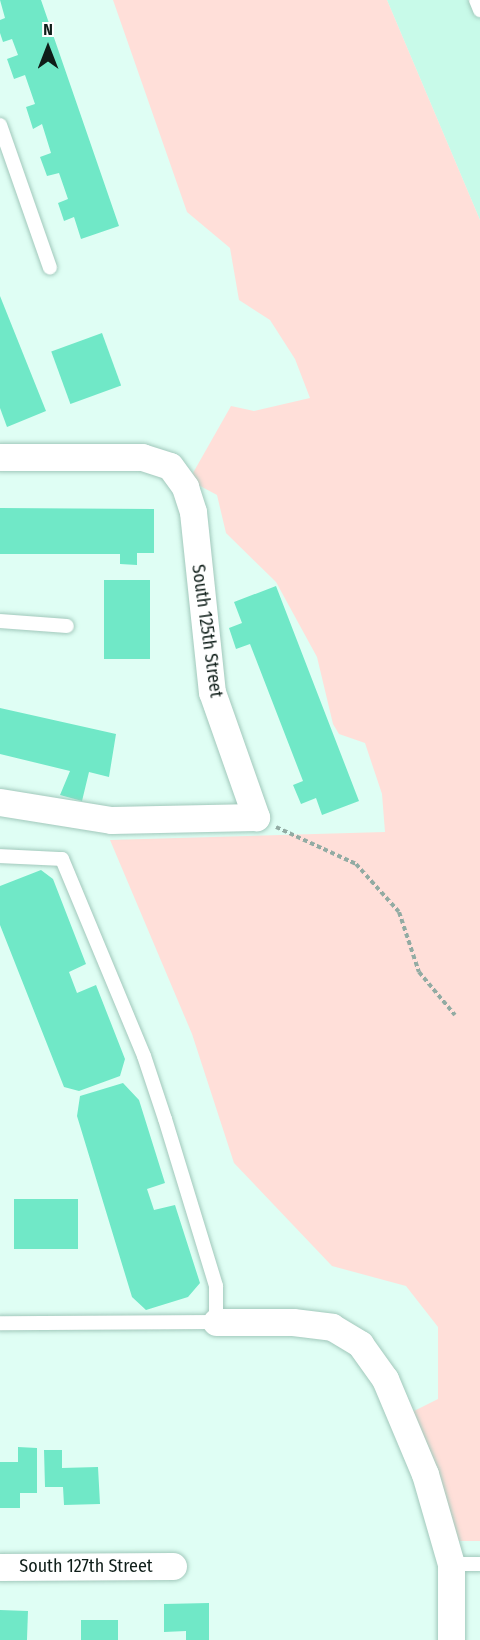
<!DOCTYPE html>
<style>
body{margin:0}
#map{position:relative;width:480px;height:1640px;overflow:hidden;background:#dffef4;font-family:"Fira Sans Condensed",sans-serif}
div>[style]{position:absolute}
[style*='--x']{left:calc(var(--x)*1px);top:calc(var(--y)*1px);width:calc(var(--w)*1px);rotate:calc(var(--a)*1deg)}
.built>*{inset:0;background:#c8fae9}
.green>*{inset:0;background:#ffdfd9}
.building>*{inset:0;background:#70e8c7;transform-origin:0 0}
.path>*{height:4px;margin-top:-2px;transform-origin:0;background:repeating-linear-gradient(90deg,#92aba3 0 4.5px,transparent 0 7.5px)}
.roads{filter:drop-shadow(0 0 2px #a1c8bb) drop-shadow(0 0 2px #a1c8bb)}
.lane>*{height:14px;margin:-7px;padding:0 7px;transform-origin:7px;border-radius:7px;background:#fff}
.street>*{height:27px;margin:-13.5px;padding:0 13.5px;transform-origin:13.5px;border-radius:13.5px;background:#fff}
span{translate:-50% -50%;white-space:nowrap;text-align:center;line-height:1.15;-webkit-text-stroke:5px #fff;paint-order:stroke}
.street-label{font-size:18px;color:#0f1e19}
.north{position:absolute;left:18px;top:18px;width:60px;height:60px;-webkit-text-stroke:4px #fff;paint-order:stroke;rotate:0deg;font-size:16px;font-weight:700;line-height:24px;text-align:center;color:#0f1e19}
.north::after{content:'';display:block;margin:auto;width:21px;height:27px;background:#0f1e19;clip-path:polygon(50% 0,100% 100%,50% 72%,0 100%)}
</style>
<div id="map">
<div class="built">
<i style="clip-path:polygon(387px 0,480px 0,480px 220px)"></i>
</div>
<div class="green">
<i style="clip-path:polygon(113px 0,387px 0,480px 220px,480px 1541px,446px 1541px,404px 1416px,438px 1399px,438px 1327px,406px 1286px,332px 1266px,234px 1163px,192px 1034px,110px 840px,385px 832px,382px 794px,365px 743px,339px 734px,333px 724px,317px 657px,276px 582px,226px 533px,217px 495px,189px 480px,231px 406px,254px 411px,310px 398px,295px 359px,270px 320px,239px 300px,230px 248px,187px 212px)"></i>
</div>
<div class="building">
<i style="clip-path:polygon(0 0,41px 0,119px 226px,81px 239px,74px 217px,64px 221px,58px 203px,68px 199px,59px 173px,47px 176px,40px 157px,51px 153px,42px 124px,33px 129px,26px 107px,35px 104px,25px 75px,14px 79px,7px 59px,18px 55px,12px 39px,3px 42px,0 33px,0 20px,5px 18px)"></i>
<i style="clip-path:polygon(0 296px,46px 411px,7px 427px,0 408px)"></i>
<i style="left:102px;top:333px;width:56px;height:54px;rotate:70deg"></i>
<i style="clip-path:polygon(0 508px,154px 509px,154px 553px,137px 553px,137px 565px,120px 564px,120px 554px,0 554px)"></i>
<i style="left:104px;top:580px;width:46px;height:79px"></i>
<i style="clip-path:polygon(276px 586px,359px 801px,322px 815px,316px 798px,301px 804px,293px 785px,303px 781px,250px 644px,236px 649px,229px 628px,242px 623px,234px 602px)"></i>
<i style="clip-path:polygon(0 708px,116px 734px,109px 777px,89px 772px,82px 801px,60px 795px,70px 771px,0 754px)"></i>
<i style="clip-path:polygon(41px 870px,53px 879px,86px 964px,69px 972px,77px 993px,96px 985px,125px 1059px,120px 1076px,79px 1091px,64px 1087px,0 925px,0 886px)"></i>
<i style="clip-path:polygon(123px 1083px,139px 1100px,165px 1183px,147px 1189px,154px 1210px,175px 1205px,200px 1283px,188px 1297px,146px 1310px,132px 1297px,77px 1116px,80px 1096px)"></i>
<i style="left:78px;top:1199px;width:50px;height:64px;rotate:90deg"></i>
<i style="clip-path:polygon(18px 1447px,37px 1448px,37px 1493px,20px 1493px,20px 1508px,0 1508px,0 1462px,18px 1462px)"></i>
<i style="clip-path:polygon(44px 1450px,62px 1450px,62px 1468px,98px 1467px,100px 1504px,64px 1505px,63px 1487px,45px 1487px)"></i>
<i style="clip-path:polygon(209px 1603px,209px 1640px,186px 1640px,186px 1631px,164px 1632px,164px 1604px)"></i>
<i style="left:0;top:1610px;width:28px;height:30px;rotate:2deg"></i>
<i style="left:81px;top:1620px;width:37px;height:20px"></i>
</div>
<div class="path">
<i style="--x:276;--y:827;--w:88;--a:24.8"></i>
<i style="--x:356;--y:864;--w:64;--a:48.1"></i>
<i style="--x:399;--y:912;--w:63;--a:71.6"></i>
<i style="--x:419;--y:972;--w:56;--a:50.1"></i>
</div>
<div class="roads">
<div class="lane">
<i style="--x:476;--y:0;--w:11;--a:68"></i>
<i style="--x:0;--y:125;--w:151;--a:70.7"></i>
<i style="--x:0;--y:621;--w:67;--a:4.3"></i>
<i style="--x:0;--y:856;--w:62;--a:2.8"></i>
<i style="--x:62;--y:859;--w:213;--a:67.4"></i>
<i style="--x:144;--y:1056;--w:66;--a:71.6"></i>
<i style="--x:165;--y:1119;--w:175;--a:73"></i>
<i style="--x:216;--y:1286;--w:36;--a:90"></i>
<i style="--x:216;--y:1322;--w:216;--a:179.7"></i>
<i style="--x:451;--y:1564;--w:29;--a:0"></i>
</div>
<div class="street">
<i style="--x:0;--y:457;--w:142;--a:0"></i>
<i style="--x:142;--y:457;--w:29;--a:18"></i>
<i style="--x:170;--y:466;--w:26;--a:54"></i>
<i style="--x:185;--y:487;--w:26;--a:72"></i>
<i style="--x:193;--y:512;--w:181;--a:84"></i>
<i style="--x:212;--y:692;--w:133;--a:70.6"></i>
<i style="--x:256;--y:817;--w:145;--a:178.8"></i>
<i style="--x:111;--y:820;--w:112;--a:-170.8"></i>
<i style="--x:216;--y:1322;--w:77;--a:0"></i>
<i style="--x:293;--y:1322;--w:39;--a:7"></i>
<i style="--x:332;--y:1327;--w:33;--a:31"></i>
<i style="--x:360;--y:1344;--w:43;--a:54.5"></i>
<i style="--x:385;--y:1379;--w:103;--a:67.2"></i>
<i style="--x:425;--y:1474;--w:94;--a:73.9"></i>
<i style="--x:451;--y:1564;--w:76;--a:90"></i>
<i style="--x:0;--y:1567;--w:173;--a:-0.3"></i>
</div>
</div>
<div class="street-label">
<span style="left:207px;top:631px;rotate:82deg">South 125th Street</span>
<span style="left:86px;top:1566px">South 127th Street</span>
</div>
<div class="north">N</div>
</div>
